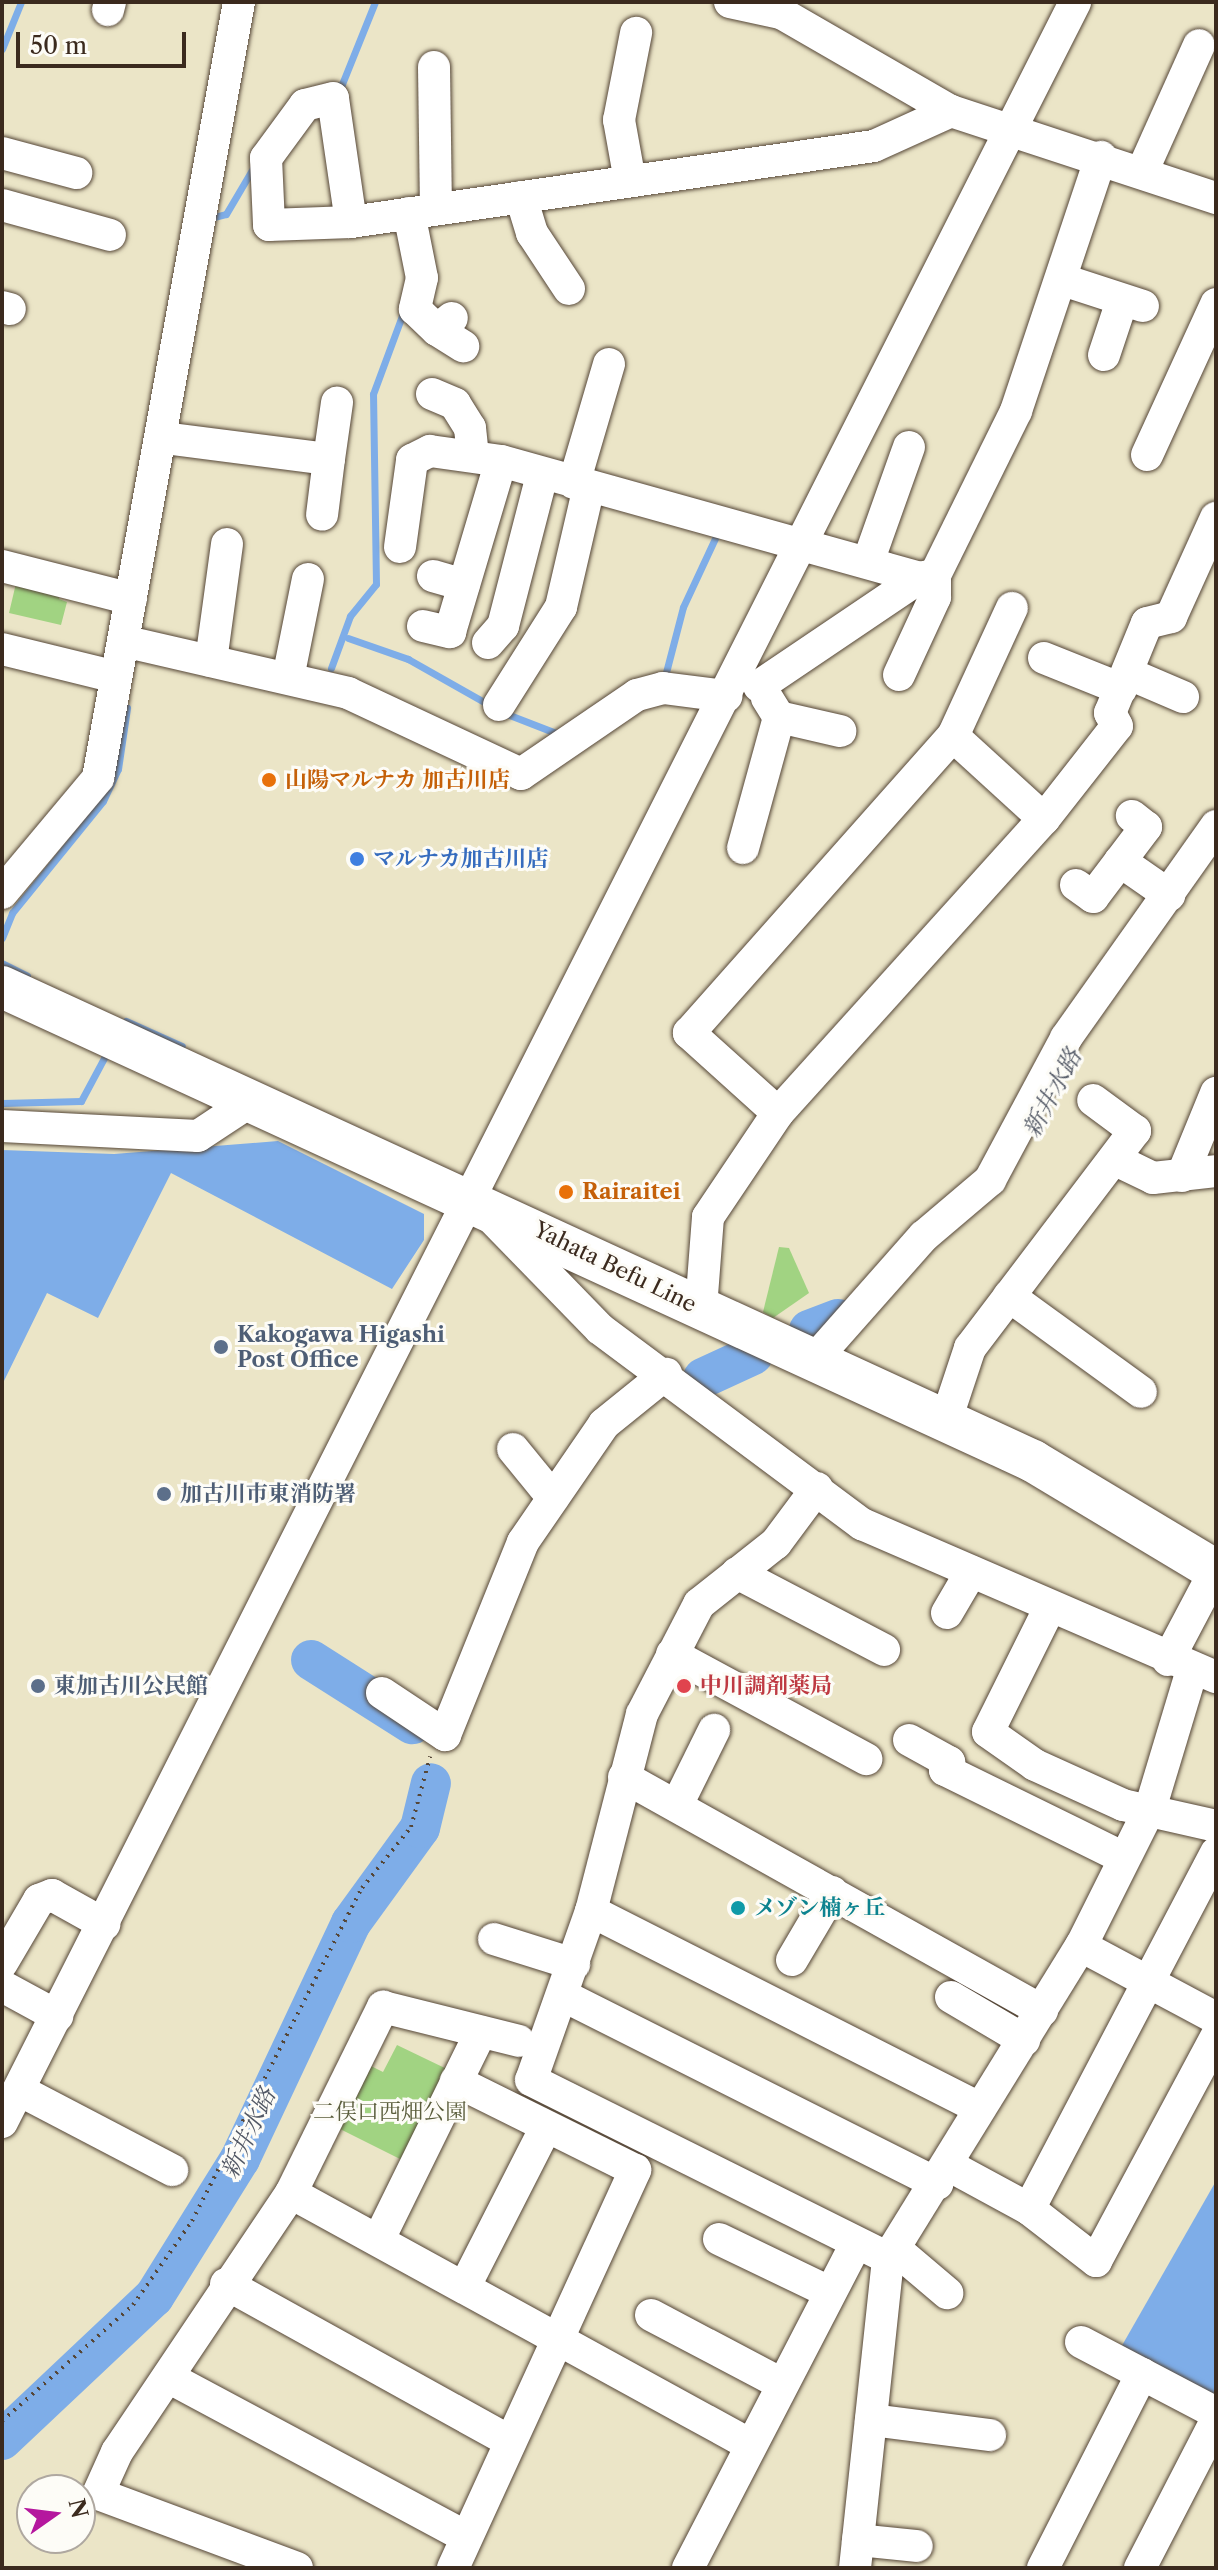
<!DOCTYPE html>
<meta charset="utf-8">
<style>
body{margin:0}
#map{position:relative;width:1218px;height:2570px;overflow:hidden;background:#ebe5c7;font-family:"Libre Caslon Text","Noto Serif JP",serif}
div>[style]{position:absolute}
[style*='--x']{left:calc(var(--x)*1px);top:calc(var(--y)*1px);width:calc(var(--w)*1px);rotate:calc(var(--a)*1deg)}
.green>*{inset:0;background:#a1d382}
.water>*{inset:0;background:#7eade8}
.stream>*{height:7px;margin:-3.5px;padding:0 3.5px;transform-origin:3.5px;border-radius:3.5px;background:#7eade8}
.river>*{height:40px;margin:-20px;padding:0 20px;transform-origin:20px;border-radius:20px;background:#7eade8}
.path>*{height:4px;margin-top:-2px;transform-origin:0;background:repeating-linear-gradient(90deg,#554637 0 2px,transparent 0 8px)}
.roads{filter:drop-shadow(0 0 2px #554637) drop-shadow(0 0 2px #554637)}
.minor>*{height:32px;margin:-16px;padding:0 16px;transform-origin:16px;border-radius:16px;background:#fff}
.major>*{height:42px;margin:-21px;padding:0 21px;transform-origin:21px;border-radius:21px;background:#fff}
.dots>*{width:22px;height:22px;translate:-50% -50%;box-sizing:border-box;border:4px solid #fdfcf7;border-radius:50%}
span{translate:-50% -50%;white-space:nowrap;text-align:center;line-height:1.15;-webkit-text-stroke:6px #fdfcf7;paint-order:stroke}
.food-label{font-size:22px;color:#c56008;font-weight:700}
.left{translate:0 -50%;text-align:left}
.shop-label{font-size:22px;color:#366cbe;font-weight:700}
.street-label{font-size:22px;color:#3b2a1e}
.service-label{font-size:22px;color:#4e5e75;font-weight:700}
.health-label{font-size:22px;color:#be3a42;font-weight:700}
.culture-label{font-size:22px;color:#0d838f;font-weight:700}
.park-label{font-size:22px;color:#5a5d3c}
.water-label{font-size:24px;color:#525865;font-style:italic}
.frame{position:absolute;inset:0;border:4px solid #3b2a1e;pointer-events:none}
.north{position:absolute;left:16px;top:2474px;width:80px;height:80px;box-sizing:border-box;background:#fdfcf7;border:2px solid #afa8a0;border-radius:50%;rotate:76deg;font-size:22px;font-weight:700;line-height:32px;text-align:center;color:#3b2a1e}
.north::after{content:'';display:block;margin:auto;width:28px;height:36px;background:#b5179e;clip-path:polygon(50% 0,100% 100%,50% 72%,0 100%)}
.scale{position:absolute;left:16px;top:32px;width:170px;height:36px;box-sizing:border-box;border:4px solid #3b2a1e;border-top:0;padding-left:10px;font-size:24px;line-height:28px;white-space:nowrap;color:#3b2a1e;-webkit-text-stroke:6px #fdfcf7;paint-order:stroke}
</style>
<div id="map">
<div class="green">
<i style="clip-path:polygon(17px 579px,61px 590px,59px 599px,67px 602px,61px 625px,9px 613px)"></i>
<i style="clip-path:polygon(779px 1247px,789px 1248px,809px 1293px,773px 1318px,763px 1312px)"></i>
<i style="clip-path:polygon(397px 2045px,451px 2071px,406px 2162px,340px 2129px,371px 2066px,383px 2072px)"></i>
</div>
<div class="water">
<i style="clip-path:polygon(278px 1141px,424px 1214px,424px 1240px,392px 1289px,171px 1173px,98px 1318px,47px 1293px,2px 1385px,2px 1150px,114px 1154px)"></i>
<i style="clip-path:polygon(1216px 2181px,1216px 2398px,1120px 2349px)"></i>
</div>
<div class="stream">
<i style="--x:2;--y:49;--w:51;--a:-68"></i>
<i style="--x:334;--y:88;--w:9;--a:-27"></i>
<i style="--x:342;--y:84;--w:88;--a:-68.1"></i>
<i style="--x:210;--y:218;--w:16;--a:-14"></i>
<i style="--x:226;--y:214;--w:59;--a:-59.5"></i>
<i style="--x:348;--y:638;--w:64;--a:19.3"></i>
<i style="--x:408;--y:659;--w:95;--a:29.5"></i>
<i style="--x:331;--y:668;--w:55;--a:-69.9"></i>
<i style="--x:350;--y:616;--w:41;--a:-50.9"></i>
<i style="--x:376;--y:584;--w:190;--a:-90.9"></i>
<i style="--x:373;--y:394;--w:90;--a:-69.7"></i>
<i style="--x:664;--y:680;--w:75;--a:-75.4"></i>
<i style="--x:683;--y:607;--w:83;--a:-65"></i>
<i style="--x:502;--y:712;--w:63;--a:21.3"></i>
<i style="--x:2;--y:938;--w:27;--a:-68"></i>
<i style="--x:12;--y:913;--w:144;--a:-50.9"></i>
<i style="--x:103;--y:801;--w:35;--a:-65"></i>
<i style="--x:118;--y:769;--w:62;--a:-81.6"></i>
<i style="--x:2;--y:963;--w:28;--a:27"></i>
<i style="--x:126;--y:1021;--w:61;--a:24.1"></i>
<i style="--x:2;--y:1103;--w:79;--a:-1.5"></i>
<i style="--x:81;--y:1101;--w:49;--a:-61.9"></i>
</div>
<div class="river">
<i style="--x:809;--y:1330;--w:31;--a:-21"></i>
<i style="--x:703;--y:1378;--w:55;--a:-24.7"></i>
<i style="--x:311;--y:1660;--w:120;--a:32.4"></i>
<i style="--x:2;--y:2440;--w:209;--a:-43.3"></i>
<i style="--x:154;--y:2297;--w:163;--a:-58.1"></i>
<i style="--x:240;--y:2159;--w:261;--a:-64.8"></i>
<i style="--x:351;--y:1923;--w:117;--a:-54"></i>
<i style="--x:420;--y:1828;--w:46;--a:-76.3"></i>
</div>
<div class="path">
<i style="--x:2;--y:2421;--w:175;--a:-41.5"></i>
<i style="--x:133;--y:2305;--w:103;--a:-54.9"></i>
<i style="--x:192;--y:2221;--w:374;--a:-63"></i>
<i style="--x:362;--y:1888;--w:78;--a:-51.2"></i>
<i style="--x:411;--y:1827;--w:73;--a:-74.8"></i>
</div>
<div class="roads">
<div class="minor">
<i style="--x:730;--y:2;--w:52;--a:12.2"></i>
<i style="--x:781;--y:13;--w:196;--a:30"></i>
<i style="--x:108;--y:10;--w:8;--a:-76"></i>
<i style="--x:434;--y:67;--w:142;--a:89.2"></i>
<i style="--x:2;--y:153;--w:77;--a:15.1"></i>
<i style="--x:1142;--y:172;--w:139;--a:-65.8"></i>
<i style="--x:630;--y:181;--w:62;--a:-100.2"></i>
<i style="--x:619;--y:120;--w:89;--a:-78.9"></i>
<i style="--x:521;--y:197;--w:38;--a:73"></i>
<i style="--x:532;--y:233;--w:67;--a:56.5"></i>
<i style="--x:2;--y:205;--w:112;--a:15.5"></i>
<i style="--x:409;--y:213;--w:66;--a:78.7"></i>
<i style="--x:422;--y:278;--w:32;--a:103"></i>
<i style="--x:415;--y:309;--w:30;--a:44"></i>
<i style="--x:437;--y:330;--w:19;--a:-39"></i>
<i style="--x:351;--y:222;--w:125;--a:-98.3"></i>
<i style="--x:333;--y:98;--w:29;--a:166"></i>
<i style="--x:305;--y:105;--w:66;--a:126.3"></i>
<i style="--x:266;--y:158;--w:67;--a:87.4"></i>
<i style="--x:269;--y:225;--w:82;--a:-2.1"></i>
<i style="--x:351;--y:222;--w:528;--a:-8.27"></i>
<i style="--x:874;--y:146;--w:85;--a:-24.4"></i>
<i style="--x:951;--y:111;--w:279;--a:18.2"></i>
<i style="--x:1063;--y:280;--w:84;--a:18"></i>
<i style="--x:2;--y:307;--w:8;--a:14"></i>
<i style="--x:437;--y:330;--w:31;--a:32"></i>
<i style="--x:1104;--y:355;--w:57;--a:-71.6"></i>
<i style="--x:432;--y:394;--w:25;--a:23"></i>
<i style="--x:455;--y:404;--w:28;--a:58"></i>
<i style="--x:470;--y:428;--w:28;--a:84"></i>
<i style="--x:164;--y:438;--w:166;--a:7.3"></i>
<i style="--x:329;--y:459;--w:56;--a:97.1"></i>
<i style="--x:1147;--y:455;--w:166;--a:-65.4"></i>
<i style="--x:329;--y:459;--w:57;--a:-81.9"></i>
<i style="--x:574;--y:483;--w:124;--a:-73.6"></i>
<i style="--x:400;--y:547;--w:88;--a:-82.1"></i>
<i style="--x:412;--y:460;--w:20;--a:-27"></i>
<i style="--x:430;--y:451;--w:72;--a:8"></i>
<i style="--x:501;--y:461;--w:434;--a:15.6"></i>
<i style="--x:919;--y:578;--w:16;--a:-11"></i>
<i style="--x:868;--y:562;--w:122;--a:-70.4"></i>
<i style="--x:2;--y:566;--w:133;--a:14.3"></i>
<i style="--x:433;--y:576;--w:32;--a:16"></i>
<i style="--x:423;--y:626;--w:28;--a:13"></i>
<i style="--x:450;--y:632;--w:178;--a:-73.4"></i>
<i style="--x:123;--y:641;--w:231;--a:13"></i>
<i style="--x:348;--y:693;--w:191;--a:25.1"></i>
<i style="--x:521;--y:774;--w:140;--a:-34.3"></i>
<i style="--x:637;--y:695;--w:27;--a:-15"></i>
<i style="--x:663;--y:688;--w:64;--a:7.2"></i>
<i style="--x:488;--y:643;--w:23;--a:-49"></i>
<i style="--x:503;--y:626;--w:156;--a:-75.5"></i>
<i style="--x:2;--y:649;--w:117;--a:13.8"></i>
<i style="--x:1044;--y:658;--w:83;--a:21.9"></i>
<i style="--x:211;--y:661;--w:118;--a:-82.2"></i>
<i style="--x:1127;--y:673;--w:61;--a:23.2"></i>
<i style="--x:899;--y:675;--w:86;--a:-65.2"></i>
<i style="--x:935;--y:597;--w:22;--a:-90"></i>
<i style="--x:935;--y:575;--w:183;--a:-63.7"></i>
<i style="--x:1016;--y:411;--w:268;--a:-71.5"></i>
<i style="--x:288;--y:678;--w:101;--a:-78.6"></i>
<i style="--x:759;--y:686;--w:193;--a:-34"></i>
<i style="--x:767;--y:698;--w:22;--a:58"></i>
<i style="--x:779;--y:717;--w:63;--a:12.9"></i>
<i style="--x:499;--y:705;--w:116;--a:-57.7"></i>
<i style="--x:561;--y:607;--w:123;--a:-76.9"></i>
<i style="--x:953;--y:736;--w:123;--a:42.4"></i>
<i style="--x:743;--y:848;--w:136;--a:-74.6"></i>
<i style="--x:1120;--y:861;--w:60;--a:34.8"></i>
<i style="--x:1076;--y:885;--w:21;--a:35"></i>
<i style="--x:1093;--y:897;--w:88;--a:-52.9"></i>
<i style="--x:1146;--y:827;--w:18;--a:-142"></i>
<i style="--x:2;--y:893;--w:150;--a:-50.1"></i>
<i style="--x:98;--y:778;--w:789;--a:-79.7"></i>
<i style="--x:778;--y:1113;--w:120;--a:-138"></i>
<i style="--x:689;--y:1033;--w:397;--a:-48.4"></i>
<i style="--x:953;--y:736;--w:141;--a:-65.3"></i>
<i style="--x:2;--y:1126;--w:196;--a:2.9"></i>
<i style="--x:198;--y:1136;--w:60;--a:-33.4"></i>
<i style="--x:1116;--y:1160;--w:41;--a:25.9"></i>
<i style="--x:1153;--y:1178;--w:63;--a:-6.3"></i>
<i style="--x:1182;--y:1176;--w:90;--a:-67.7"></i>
<i style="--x:493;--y:1219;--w:153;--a:45.8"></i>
<i style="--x:600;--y:1329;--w:327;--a:36.7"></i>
<i style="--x:862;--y:1524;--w:386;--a:23.4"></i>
<i style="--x:1009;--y:1296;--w:163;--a:36"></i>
<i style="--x:701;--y:1308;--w:91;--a:-85.6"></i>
<i style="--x:708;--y:1217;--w:125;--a:-56.1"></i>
<i style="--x:778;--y:1113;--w:396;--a:-47.9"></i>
<i style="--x:1044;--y:819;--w:118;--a:-51.9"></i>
<i style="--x:1117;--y:726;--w:15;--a:-118"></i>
<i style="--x:1110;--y:713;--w:97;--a:-67.7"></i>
<i style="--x:1147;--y:623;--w:25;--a:-14"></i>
<i style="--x:1171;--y:617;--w:109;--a:-65.6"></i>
<i style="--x:815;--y:1359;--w:164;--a:-48.5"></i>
<i style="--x:924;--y:1236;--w:87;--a:-40.3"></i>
<i style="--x:990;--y:1180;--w:161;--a:-61.8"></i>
<i style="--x:1066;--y:1038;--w:260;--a:-54.7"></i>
<i style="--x:946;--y:1420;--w:76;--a:-71.6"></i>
<i style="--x:970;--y:1348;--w:273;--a:-52.8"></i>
<i style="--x:1135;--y:1131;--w:52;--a:-143.6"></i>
<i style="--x:513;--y:1449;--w:63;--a:50.8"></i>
<i style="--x:817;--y:1488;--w:69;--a:126.7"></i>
<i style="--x:776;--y:1543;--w:98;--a:141.6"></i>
<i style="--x:699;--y:1604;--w:124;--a:117.4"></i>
<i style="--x:642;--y:1714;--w:203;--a:104.5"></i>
<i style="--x:591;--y:1911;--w:179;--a:109.5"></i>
<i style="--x:531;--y:2080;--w:399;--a:26.5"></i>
<i style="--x:737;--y:1573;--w:166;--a:27.6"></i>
<i style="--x:1049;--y:1609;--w:137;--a:116.4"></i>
<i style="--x:988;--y:1732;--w:57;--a:35.1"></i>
<i style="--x:1035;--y:1765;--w:97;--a:24.4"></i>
<i style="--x:1123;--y:1805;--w:95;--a:12.7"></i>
<i style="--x:947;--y:1613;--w:48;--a:-59.7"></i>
<i style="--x:672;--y:1654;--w:221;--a:28.4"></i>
<i style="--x:1168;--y:1660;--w:103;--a:-62.2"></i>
<i style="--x:382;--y:1693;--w:76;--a:33.7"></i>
<i style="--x:445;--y:1735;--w:208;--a:-68"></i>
<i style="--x:523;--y:1542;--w:143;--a:-55.5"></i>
<i style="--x:604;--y:1424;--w:80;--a:-38.9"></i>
<i style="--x:909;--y:1740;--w:46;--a:28.8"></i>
<i style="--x:949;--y:1762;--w:9;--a:117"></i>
<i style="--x:945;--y:1770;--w:199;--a:26.2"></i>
<i style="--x:624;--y:1777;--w:479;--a:29.2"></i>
<i style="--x:677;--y:1805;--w:84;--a:-63.7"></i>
<i style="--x:591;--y:1911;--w:436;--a:26.9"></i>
<i style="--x:494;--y:1939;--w:84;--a:17.4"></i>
<i style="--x:1081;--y:1946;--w:153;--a:28.1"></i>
<i style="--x:792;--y:1960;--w:79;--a:-59.5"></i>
<i style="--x:2;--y:1963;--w:73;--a:-59.6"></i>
<i style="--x:39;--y:1900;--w:14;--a:-21"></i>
<i style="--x:52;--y:1895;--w:60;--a:29.1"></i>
<i style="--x:2;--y:1986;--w:63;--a:28.6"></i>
<i style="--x:564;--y:1996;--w:418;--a:26.7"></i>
<i style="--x:951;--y:1997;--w:85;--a:30.5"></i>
<i style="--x:19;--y:2090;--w:173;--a:27.6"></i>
<i style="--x:2;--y:2122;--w:2376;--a:-63.15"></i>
<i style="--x:948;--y:2165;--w:92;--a:28.5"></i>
<i style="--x:1029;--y:2209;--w:85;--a:37.8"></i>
<i style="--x:1096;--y:2261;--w:254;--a:-61.8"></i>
<i style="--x:291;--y:2193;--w:520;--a:28.73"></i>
<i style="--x:1029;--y:2209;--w:402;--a:-62.3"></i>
<i style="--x:379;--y:2239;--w:231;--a:-63.8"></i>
<i style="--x:719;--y:2239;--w:122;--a:25.7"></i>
<i style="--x:894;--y:2248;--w:70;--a:40.3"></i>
<i style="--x:226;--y:2284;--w:324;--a:29"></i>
<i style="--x:465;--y:2286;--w:178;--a:-63"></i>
<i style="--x:651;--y:2315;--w:146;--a:27.8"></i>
<i style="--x:1081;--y:2342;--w:153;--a:27.7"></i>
<i style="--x:168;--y:2377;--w:336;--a:28.2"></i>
<i style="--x:871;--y:2420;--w:120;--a:7.2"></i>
<i style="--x:858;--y:2540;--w:59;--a:5.8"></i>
<i style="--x:297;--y:2568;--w:212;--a:-159.6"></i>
<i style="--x:98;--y:2494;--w:46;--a:-65.7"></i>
<i style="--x:117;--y:2452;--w:312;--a:-56.1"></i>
<i style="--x:291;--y:2193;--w:208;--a:-63.7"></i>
<i style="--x:383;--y:2007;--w:140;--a:14"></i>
<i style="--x:453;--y:2568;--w:438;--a:-65.4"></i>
<i style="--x:635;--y:2170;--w:200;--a:-153.6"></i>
<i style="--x:688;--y:2568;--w:365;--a:-62.6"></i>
<i style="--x:855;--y:2568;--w:312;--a:-83.9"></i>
<i style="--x:888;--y:2258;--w:367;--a:-58.3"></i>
<i style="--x:1081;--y:1946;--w:157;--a:-63.4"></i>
<i style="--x:1151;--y:1806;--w:142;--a:-73.2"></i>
<i style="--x:1043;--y:2568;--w:218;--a:-63"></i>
<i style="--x:1140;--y:2568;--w:165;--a:-62.7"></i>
</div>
<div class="major">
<i style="--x:2;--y:987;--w:1135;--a:24.69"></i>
<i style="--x:1033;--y:1461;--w:214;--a:31"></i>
</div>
</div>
<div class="dots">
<i style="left:269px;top:780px;background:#e8710a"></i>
<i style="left:357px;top:859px;background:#3f7fe0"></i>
<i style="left:566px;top:1192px;background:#e8710a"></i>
<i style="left:221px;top:1347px;background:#5c6f8a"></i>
<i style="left:164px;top:1494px;background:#5c6f8a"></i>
<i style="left:38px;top:1686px;background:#5c6f8a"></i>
<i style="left:684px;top:1686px;background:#e0444e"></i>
<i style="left:738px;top:1908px;background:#0f9aa8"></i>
</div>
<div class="food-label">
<span class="left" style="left:285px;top:780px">山陽マルナカ 加古川店</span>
<span class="left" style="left:582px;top:1192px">Rairaitei</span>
</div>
<div class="shop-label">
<span class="left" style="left:373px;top:859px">マルナカ加古川店</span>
</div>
<div class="street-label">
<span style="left:615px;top:1267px;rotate:26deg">Yahata Befu Line</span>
</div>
<div class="service-label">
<span class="left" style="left:237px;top:1347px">Kakogawa Higashi<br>Post Office</span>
<span class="left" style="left:180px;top:1494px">加古川市東消防署</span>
<span class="left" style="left:54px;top:1686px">東加古川公民館</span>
</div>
<div class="health-label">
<span class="left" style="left:700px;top:1686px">中川調剤薬局</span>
</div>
<div class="culture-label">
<span class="left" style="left:754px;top:1908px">メゾン楠ヶ丘</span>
</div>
<div class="park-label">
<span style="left:390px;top:2112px">二俣口西畑公園</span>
</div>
<div class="water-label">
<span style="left:1052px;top:1093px;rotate:-62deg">新井水路</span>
<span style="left:248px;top:2133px;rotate:-65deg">新井水路</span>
</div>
<div class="frame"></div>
<div class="north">N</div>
<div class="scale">50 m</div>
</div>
